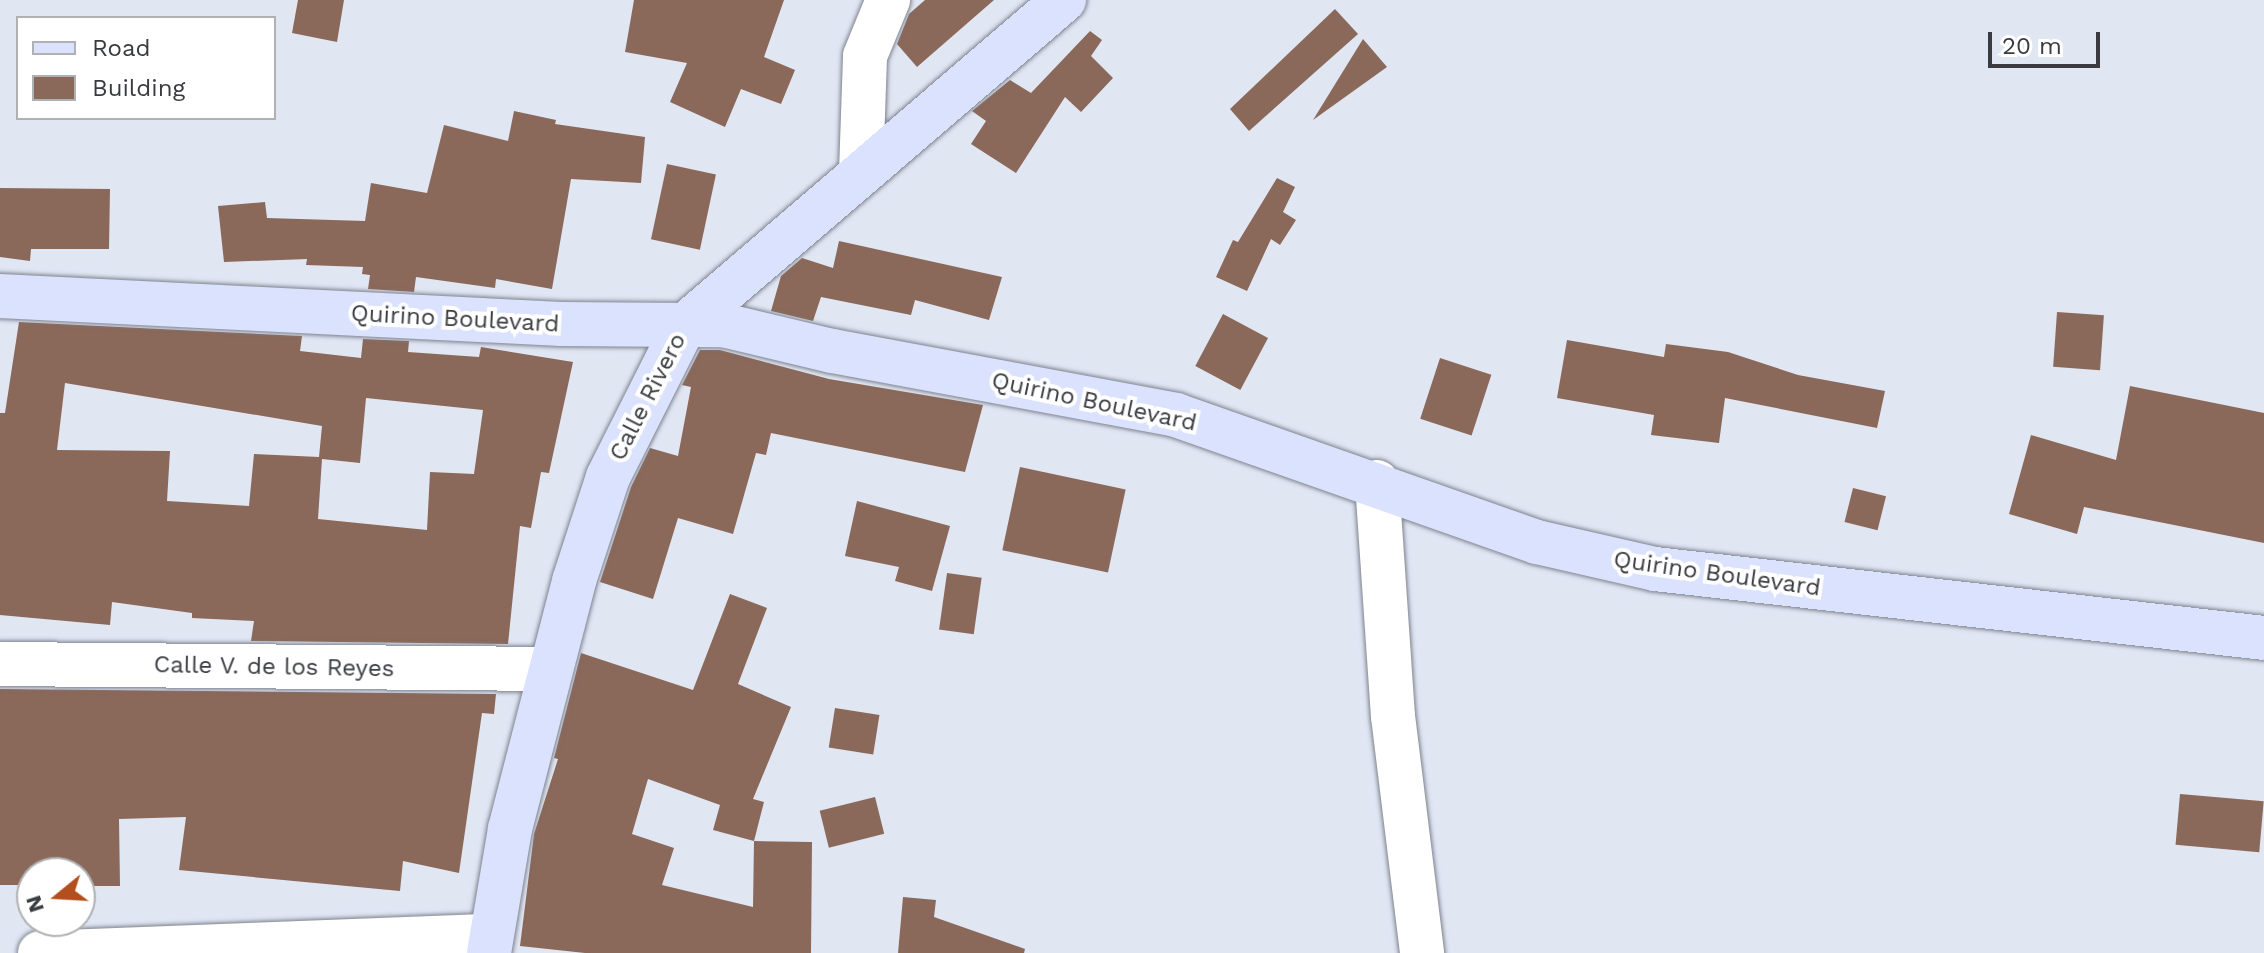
<!DOCTYPE html>
<style>
body{margin:0}
#map{position:relative;width:2264px;height:953px;overflow:hidden;background:#e1e6f3;font-family:"Work Sans",sans-serif}
div>[style]{position:absolute}
[style*='--x']{left:calc(var(--x)*1px);top:calc(var(--y)*1px);width:calc(var(--w)*1px);rotate:calc(var(--a)*1deg)}
.building>*{inset:0;background:#8a685a;transform-origin:0 0}
.roads{filter:drop-shadow(0 0 2px #7f838f) drop-shadow(0 0 2px #7f838f)}
.minor>*{height:44px;margin:-22px;padding:0 22px;transform-origin:22px;border-radius:22px;background:#fff}
.tertiary>*{height:44px;margin:-22px;padding:0 22px;transform-origin:22px;border-radius:22px;background:#fff}
.secondary>*{height:44px;margin:-22px;padding:0 22px;transform-origin:22px;border-radius:22px;background:#dae2fe}
span{translate:-50% -50%;white-space:nowrap;text-align:center;line-height:1.15;-webkit-text-stroke:8px #fff;paint-order:stroke}
.street-label{font-size:24px;color:#393b40}
.legend{position:absolute;left:16px;top:16px;width:260px;height:104px;box-sizing:border-box;background:#fff;border:2px solid #b0b1b3;margin:0;padding:10px 14px;list-style:none;font-size:24px;color:#393b40}
.legend li{display:flex;align-items:center;gap:16px;height:40px}
.legend b{width:40px;border:2px solid #b0b1b3}
.north{position:absolute;left:16px;top:857px;width:80px;height:80px;box-sizing:border-box;background:#fff;border:2px solid #b0b1b3;border-radius:50%;rotate:252deg;font-size:22px;font-weight:700;line-height:32px;text-align:center;color:#393b40}
.north::after{content:'';display:block;margin:auto;width:28px;height:36px;background:#b34f1d;clip-path:polygon(50% 0,100% 100%,50% 72%,0 100%)}
.scale{position:absolute;left:1988px;top:32px;width:112px;height:36px;box-sizing:border-box;border:4px solid #393b40;border-top:0;padding-left:10px;font-size:24px;line-height:28px;white-space:nowrap;color:#393b40;-webkit-text-stroke:6px #fff;paint-order:stroke}
</style>
<div id="map">
<div class="building">
<i style="clip-path:polygon(298px 0,344px 0,337px 42px,292px 33px)"></i>
<i style="clip-path:polygon(634px 0,784px 0,764px 57px,795px 70px,781px 104px,741px 89px,725px 127px,670px 102px,687px 63px,625px 52px)"></i>
<i style="clip-path:polygon(925px 0,994px 0,917px 67px,897px 44px,909px 14px)"></i>
<i style="clip-path:polygon(1335px 9px,1358px 34px,1249px 131px,1230px 109px)"></i>
<i style="clip-path:polygon(1090px 31px,1102px 40px,1091px 56px,1113px 78px,1081px 112px,1065px 97px,1016px 173px,971px 144px,986px 121px,972px 111px,1010px 80px,1031px 93px)"></i>
<i style="clip-path:polygon(1363px 39px,1387px 67px,1313px 120px)"></i>
<i style="clip-path:polygon(514px 111px,556px 120px,555px 124px,645px 137px,641px 183px,571px 179px,552px 289px,496px 279px,495px 288px,416px 277px,414px 292px,368px 289px,370px 275px,362px 274px,363px 267px,306px 265px,307px 259px,224px 262px,218px 206px,265px 202px,267px 218px,365px 221px,371px 183px,427px 193px,444px 125px,508px 141px)"></i>
<i style="left:667px;top:164px;width:50px;height:77px;rotate:12deg"></i>
<i style="clip-path:polygon(1277px 178px,1295px 187px,1283px 212px,1296px 220px,1280px 245px,1271px 239px,1247px 291px,1216px 277px,1233px 240px,1238px 242px)"></i>
<i style="clip-path:polygon(0 188px,110px 189px,109px 249px,31px 249px,30px 261px,0 257px)"></i>
<i style="clip-path:polygon(839px 241px,1002px 277px,989px 320px,915px 300px,911px 315px,821px 297px,813px 321px,771px 311px,781px 276px,802px 258px,833px 268px)"></i>
<i style="left:2057px;top:312px;width:47px;height:55px;rotate:4deg"></i>
<i style="left:1223px;top:314px;width:51px;height:59px;rotate:28deg"></i>
<i style="clip-path:polygon(evenodd,19px 322px,302px 336px,300px 351px,361px 358px,363px 339px,409px 341px,408px 352px,479px 357px,481px 347px,573px 362px,549px 473px,541px 472px,531px 528px,520px 526px,508px 644px,251px 641px,254px 621px,192px 618px,192px 613px,112px 602px,110px 625px,0 615px,0 413px,5px 413px,19px 322px,65px 383px,322px 426px,319px 457px,254px 454px,249px 506px,167px 501px,170px 451px,57px 450px,65px 383px,19px 322px,366px 398px,483px 410px,474px 474px,430px 472px,427px 530px,318px 519px,322px 459px,360px 463px,366px 398px)"></i>
<i style="clip-path:polygon(1567px 340px,1664px 357px,1666px 344px,1728px 352px,1798px 375px,1885px 391px,1877px 428px,1725px 398px,1719px 443px,1651px 435px,1654px 415px,1557px 398px)"></i>
<i style="clip-path:polygon(700px 350px,720px 350px,829px 379px,983px 405px,965px 472px,771px 433px,766px 455px,756px 453px,733px 534px,678px 518px,653px 599px,600px 582px,631px 487px,650px 448px,678px 456px,691px 387px,682px 385px)"></i>
<i style="left:1440px;top:358px;width:54px;height:64px;rotate:18deg"></i>
<i style="clip-path:polygon(2130px 386px,2264px 413px,2264px 543px,2084px 507px,2077px 534px,2009px 514px,2031px 435px,2116px 460px)"></i>
<i style="left:1020px;top:467px;width:108px;height:85px;rotate:12deg"></i>
<i style="left:1853px;top:488px;width:34px;height:35px;rotate:14deg"></i>
<i style="clip-path:polygon(857px 501px,950px 526px,932px 591px,895px 581px,899px 567px,845px 556px)"></i>
<i style="left:947px;top:573px;width:35px;height:57px;rotate:8deg"></i>
<i style="clip-path:polygon(evenodd,730px 594px,767px 608px,738px 684px,791px 707px,753px 799px,764px 802px,754px 841px,812px 842px,811px 953px,585px 953px,520px 946px,534px 834px,558px 759px,554px 758px,581px 653px,693px 690px,730px 594px,648px 779px,720px 805px,713px 830px,754px 841px,753px 907px,662px 885px,674px 848px,632px 834px,648px 779px)"></i>
<i style="clip-path:polygon(0 689px,496px 694px,494px 714px,482px 713px,459px 873px,403px 861px,400px 891px,179px 870px,186px 817px,119px 819px,120px 886px,80px 886px,80px 873px,32px 873px,32px 885px,0 885px)"></i>
<i style="left:835px;top:708px;width:45px;height:40px;rotate:9deg"></i>
<i style="left:2180px;top:794px;width:84px;height:51px;rotate:5deg"></i>
<i style="left:875px;top:797px;width:38px;height:57px;rotate:76deg"></i>
<i style="clip-path:polygon(903px 897px,936px 900px,934px 917px,1025px 949px,1024px 953px,898px 953px)"></i>
</div>
<div class="roads">
<div class="minor">
<i style="--x:861;--y:172;--w:116;--a:-88"></i>
<i style="--x:865;--y:56;--w:61;--a:-67.7"></i>
<i style="--x:1377;--y:482;--w:235;--a:86.1"></i>
<i style="--x:1393;--y:716;--w:239;--a:83"></i>
<i style="--x:0;--y:664;--w:548;--a:0.52"></i>
</div>
<div class="tertiary">
<i style="--x:40;--y:953;--w:449;--a:-2.2"></i>
</div>
<div class="secondary">
<i style="--x:0;--y:296;--w:562;--a:2.86"></i>
<i style="--x:561;--y:324;--w:162;--a:0.4"></i>
<i style="--x:723;--y:325;--w:112;--a:13.4"></i>
<i style="--x:832;--y:351;--w:350;--a:10.5"></i>
<i style="--x:1176;--y:415;--w:383;--a:19.4"></i>
<i style="--x:1537;--y:542;--w:121;--a:12.9"></i>
<i style="--x:1655;--y:569;--w:613;--a:6.46"></i>
<i style="--x:489;--y:953;--w:126;--a:-80.4"></i>
<i style="--x:510;--y:829;--w:256;--a:-75.5"></i>
<i style="--x:574;--y:581;--w:109;--a:-71.9"></i>
<i style="--x:608;--y:477;--w:169;--a:-63.3"></i>
<i style="--x:684;--y:326;--w:501;--a:-40.63"></i>
</div>
</div>
<div class="street-label">
<span style="left:455px;top:319px;rotate:3deg">Quirino Boulevard</span>
<span style="left:648px;top:397px;rotate:-63deg">Calle Rivero</span>
<span style="left:1094px;top:402px;rotate:12deg">Quirino Boulevard</span>
<span style="left:1717px;top:574px;rotate:8deg">Quirino Boulevard</span>
<span style="left:274px;top:667px;rotate:1deg">Calle V. de los Reyes</span>
</div>
<ul class="legend">
<li><b style="height:10px;background:#dae2fe"></b>Road</li>
<li><b style="height:22px;background:#8a685a"></b>Building</li>
</ul>
<div class="north">N</div>
<div class="scale">20 m</div>
</div>
